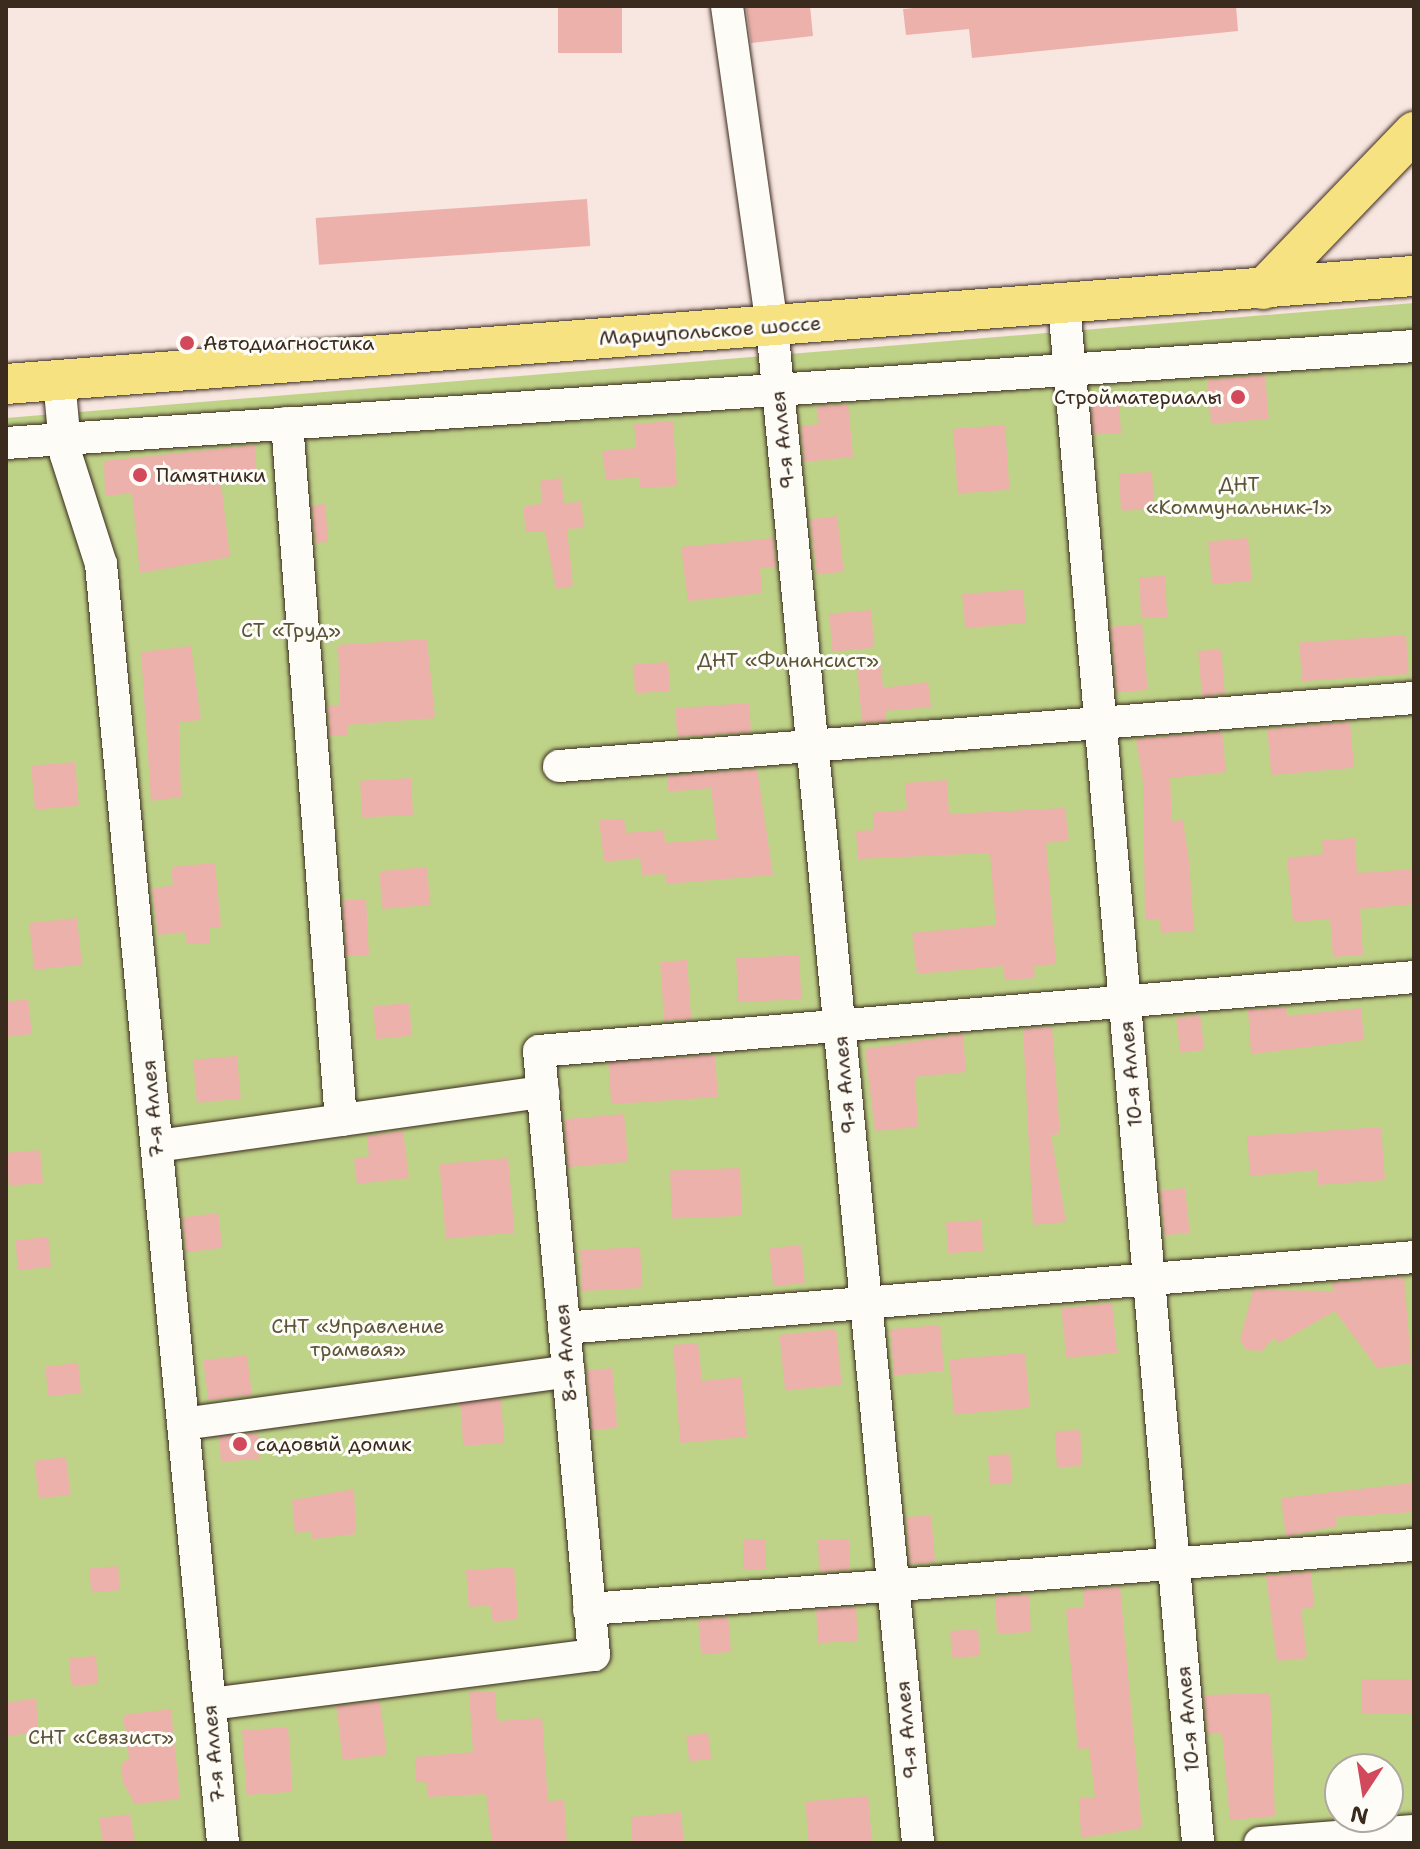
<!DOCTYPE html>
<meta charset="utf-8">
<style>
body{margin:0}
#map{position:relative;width:1420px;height:1849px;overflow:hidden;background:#f8e6e0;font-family:"Shantell Sans",sans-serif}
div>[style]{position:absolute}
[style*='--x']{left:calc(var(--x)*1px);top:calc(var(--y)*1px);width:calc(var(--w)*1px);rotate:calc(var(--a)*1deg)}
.green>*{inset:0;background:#bfd388}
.building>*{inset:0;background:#ecb1ab;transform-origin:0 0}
.roads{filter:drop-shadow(0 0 2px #3b2a1e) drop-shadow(0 0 2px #3b2a1e)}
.minor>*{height:32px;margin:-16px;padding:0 16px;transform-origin:16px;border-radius:16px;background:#fdfcf7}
.major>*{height:40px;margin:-20px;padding:0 20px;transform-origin:20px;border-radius:20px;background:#f7e281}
.dots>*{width:22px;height:22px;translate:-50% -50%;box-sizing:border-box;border:4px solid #fdfcf7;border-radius:50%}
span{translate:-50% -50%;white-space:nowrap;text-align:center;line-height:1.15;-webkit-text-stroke:6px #fdfcf7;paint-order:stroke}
.street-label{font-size:20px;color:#3b2a1e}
.poi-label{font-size:20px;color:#3b2a1e}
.left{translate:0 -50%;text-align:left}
.right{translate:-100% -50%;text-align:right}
.park-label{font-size:20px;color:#5c5438}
.frame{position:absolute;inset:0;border:8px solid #3b2a1e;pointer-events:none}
.north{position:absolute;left:1324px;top:1753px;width:80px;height:80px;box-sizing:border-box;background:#fdfcf7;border:2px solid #afa8a0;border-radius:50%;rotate:192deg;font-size:22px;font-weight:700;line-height:32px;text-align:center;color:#3b2a1e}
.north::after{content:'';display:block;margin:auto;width:28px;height:36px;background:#d1495b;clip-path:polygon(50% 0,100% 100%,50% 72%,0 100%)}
</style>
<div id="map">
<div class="green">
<i style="clip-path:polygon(evenodd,1414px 303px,1414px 1843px,6px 1843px,6px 418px,1414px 303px,1340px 1769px,1388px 1769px,1388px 1817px,1340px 1817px,1340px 1769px)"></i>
</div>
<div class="building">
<i style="left:558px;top:6px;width:64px;height:47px"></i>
<i style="clip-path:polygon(746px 6px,810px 6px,813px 36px,751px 43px)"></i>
<i style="clip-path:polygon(935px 6px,1236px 6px,1238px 31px,972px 58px,969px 29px,906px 35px,903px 9px)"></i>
<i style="left:587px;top:199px;width:47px;height:272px;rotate:86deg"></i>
<i style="left:1265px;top:375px;width:44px;height:58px;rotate:85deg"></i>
<i style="left:1119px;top:396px;width:37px;height:28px;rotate:87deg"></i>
<i style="clip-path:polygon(848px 404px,853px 457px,804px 462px,801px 426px,819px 424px,816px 407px)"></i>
<i style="clip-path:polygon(673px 421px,677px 486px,640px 488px,639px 477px,606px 480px,602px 451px,636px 448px,634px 424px)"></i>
<i style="left:1005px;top:425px;width:65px;height:52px;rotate:86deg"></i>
<i style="clip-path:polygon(255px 445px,257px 480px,221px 483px,230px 557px,140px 573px,132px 493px,105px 496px,104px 461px)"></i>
<i style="left:1152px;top:472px;width:37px;height:33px;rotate:87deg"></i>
<i style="clip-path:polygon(561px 478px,564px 503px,581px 502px,584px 528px,567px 529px,573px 586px,556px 589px,545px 532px,526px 532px,523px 507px,542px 503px,540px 481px)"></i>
<i style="left:325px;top:504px;width:38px;height:13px;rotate:85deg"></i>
<i style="left:837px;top:516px;width:56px;height:27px;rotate:83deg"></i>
<i style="clip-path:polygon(773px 538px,776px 567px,760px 568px,762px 593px,688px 601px,681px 547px)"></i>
<i style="left:1248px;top:538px;width:43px;height:40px;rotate:85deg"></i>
<i style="left:1165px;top:576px;width:41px;height:26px;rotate:87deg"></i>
<i style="left:1023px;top:589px;width:34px;height:61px;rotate:85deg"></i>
<i style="left:871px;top:610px;width:38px;height:42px;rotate:85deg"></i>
<i style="left:1142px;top:624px;width:66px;height:31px;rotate:85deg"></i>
<i style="left:1406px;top:635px;width:39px;height:107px;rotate:86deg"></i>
<i style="clip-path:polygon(427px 639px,435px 718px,347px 725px,348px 735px,330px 736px,328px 706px,340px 706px,338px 645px)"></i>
<i style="clip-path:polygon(191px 646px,201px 720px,179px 722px,181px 797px,151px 801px,141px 652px)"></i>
<i style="left:1221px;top:649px;width:45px;height:23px;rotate:85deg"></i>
<i style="left:668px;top:662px;width:29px;height:35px;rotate:86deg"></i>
<i style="clip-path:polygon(881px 666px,883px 688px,928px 682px,931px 707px,885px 711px,886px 721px,862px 723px,857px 668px)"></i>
<i style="left:749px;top:703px;width:29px;height:74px;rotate:86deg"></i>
<i style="left:1350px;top:722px;width:46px;height:83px;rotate:85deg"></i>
<i style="clip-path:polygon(1222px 732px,1226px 772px,1170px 778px,1172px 821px,1183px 820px,1189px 862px,1194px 931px,1161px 933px,1160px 919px,1145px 920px,1143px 782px,1136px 739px)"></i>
<i style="left:75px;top:762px;width:44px;height:44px;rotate:85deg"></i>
<i style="clip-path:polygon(757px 769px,773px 875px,666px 884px,665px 874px,642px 875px,640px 858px,604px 862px,599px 820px,624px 819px,626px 833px,664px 830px,665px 843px,717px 839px,711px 788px,668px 792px,667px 776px)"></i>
<i style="left:411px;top:778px;width:37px;height:51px;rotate:87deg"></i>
<i style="clip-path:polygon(947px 780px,949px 814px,1065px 808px,1069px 840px,1046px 843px,1056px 964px,1034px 966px,1035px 978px,1005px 980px,1003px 966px,917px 974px,912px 933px,996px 925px,990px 853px,858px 859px,856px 831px,874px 830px,873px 812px,907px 810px,905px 783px)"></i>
<i style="clip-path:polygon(1355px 838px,1357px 873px,1414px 869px,1414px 904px,1360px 909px,1363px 955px,1333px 957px,1330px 919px,1293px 922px,1287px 858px,1323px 854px,1322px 840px)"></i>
<i style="clip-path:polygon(215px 863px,221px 927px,209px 928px,209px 943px,187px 944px,185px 932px,158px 935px,152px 889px,173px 885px,171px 867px)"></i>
<i style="left:427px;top:867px;width:38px;height:48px;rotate:85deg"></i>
<i style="left:366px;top:899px;width:56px;height:23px;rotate:87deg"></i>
<i style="left:77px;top:918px;width:47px;height:48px;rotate:84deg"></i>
<i style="left:799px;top:955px;width:44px;height:63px;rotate:87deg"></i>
<i style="left:687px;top:960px;width:59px;height:27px;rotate:86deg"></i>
<i style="clip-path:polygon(28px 999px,32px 1034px,6px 1037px,6px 1002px)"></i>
<i style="left:409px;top:1003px;width:33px;height:36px;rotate:85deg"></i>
<i style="clip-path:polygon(1286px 1007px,1287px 1016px,1361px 1008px,1364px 1040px,1251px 1054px,1248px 1010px)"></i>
<i style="left:1200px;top:1015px;width:35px;height:24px;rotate:83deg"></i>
<i style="clip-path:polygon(1052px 1027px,1060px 1134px,1051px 1135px,1066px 1222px,1033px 1225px,1023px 1029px)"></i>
<i style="clip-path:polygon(963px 1034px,966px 1072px,915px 1077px,918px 1127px,875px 1131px,865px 1049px)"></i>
<i style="left:715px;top:1055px;width:42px;height:107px;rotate:86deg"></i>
<i style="left:237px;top:1056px;width:43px;height:44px;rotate:85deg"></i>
<i style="left:624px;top:1114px;width:48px;height:60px;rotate:85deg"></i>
<i style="clip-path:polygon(1381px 1127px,1385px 1180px,1318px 1185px,1317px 1170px,1250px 1176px,1247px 1136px)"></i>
<i style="clip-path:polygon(403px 1131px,409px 1178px,357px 1184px,354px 1159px,369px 1156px,367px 1136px)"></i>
<i style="left:40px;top:1150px;width:33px;height:34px;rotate:85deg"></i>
<i style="left:508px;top:1158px;width:75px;height:69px;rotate:85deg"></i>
<i style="left:740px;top:1168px;width:48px;height:70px;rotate:88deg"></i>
<i style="left:1185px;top:1188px;width:45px;height:25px;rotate:84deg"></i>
<i style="left:218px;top:1213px;width:35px;height:36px;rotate:83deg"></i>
<i style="left:981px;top:1220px;width:31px;height:35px;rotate:86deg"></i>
<i style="left:48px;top:1237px;width:30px;height:33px;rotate:84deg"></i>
<i style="left:801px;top:1245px;width:38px;height:32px;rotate:84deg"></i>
<i style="left:640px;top:1247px;width:41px;height:60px;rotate:87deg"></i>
<i style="clip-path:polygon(1404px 1277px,1411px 1363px,1377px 1368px,1335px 1311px,1279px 1343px,1274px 1338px,1262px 1351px,1246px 1350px,1240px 1340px,1253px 1290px,1335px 1291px,1330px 1283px)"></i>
<i style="left:1112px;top:1303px;width:50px;height:51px;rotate:84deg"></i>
<i style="left:940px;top:1325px;width:46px;height:50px;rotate:85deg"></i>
<i style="left:836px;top:1329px;width:56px;height:57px;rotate:84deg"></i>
<i style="clip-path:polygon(698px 1343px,702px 1381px,741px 1377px,747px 1437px,680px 1443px,673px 1345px)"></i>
<i style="left:1025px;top:1353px;width:55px;height:76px;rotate:85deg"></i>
<i style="left:247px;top:1355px;width:40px;height:44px;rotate:83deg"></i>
<i style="left:78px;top:1363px;width:30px;height:33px;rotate:84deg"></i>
<i style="left:612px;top:1368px;width:60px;height:25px;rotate:85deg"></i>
<i style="left:501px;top:1399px;width:44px;height:41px;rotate:86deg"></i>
<i style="left:1080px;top:1430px;width:36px;height:25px;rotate:87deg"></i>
<i style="left:258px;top:1433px;width:26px;height:39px;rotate:86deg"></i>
<i style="left:1010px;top:1454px;width:29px;height:22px;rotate:86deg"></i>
<i style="left:66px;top:1457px;width:38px;height:32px;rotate:83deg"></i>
<i style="clip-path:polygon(1412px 1483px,1414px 1512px,1336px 1517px,1337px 1526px,1286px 1536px,1281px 1498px)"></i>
<i style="clip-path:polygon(354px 1489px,356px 1534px,312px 1539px,311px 1531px,295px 1533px,292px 1500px)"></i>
<i style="left:931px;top:1515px;width:47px;height:25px;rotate:85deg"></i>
<i style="left:743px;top:1539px;width:23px;height:31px"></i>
<i style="left:849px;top:1539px;width:31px;height:31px;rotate:88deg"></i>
<i style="left:118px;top:1566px;width:24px;height:29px;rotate:85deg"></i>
<i style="clip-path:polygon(514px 1567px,518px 1619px,493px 1622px,490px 1605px,469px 1607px,466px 1570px)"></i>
<i style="clip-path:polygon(1311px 1572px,1314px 1607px,1301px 1609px,1307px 1658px,1277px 1661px,1266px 1576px)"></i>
<i style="clip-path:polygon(1120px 1587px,1142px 1828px,1081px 1838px,1079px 1798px,1095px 1797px,1089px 1748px,1078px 1749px,1066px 1609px,1084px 1607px,1083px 1590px)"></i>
<i style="left:1029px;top:1595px;width:37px;height:34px;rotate:87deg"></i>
<i style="left:856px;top:1607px;width:34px;height:40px;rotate:87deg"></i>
<i style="left:728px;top:1617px;width:35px;height:30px;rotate:85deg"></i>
<i style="left:978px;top:1629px;width:27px;height:28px;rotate:86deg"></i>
<i style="left:96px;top:1656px;width:28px;height:27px;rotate:86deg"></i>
<i style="left:1414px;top:1679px;width:35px;height:53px;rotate:90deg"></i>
<i style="clip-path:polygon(469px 1692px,495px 1692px,497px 1721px,542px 1718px,548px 1801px,564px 1800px,567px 1843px,492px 1843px,486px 1794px,428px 1797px,426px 1782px,416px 1782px,415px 1757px,473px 1752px)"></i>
<i style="clip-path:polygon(1270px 1693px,1275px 1816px,1230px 1820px,1222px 1733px,1208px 1734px,1204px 1695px)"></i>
<i style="clip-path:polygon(36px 1698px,38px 1731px,6px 1737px,6px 1703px)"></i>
<i style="left:380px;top:1701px;width:54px;height:44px;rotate:83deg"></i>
<i style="clip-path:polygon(171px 1709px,180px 1799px,135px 1804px,123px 1783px,121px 1765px,129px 1758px,123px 1715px)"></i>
<i style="left:288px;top:1727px;width:65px;height:46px;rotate:86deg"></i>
<i style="left:708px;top:1733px;width:26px;height:22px;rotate:83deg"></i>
<i style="left:868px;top:1796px;width:47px;height:63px;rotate:85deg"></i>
<i style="clip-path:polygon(681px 1812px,684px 1843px,632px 1843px,631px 1817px)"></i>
<i style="clip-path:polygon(130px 1814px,135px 1843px,103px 1843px,99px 1818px)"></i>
</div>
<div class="roads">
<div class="minor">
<i style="--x:727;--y:6;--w:323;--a:82"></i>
<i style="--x:772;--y:326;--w:1524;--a:84.5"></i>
<i style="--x:1064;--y:304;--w:1545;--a:85.02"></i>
<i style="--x:59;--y:380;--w:75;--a:84.7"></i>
<i style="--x:66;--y:455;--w:114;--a:72.2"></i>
<i style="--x:101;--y:564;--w:1285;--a:84.55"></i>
<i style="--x:287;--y:423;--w:699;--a:85.57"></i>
<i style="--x:6;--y:443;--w:1411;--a:-3.94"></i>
<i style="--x:559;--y:766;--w:858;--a:-4.55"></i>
<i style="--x:157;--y:1146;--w:390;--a:-8"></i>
<i style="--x:564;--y:1328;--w:853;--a:-4.77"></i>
<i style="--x:183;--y:1424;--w:389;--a:-7.8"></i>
<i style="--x:589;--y:1609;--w:827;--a:-4.44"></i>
<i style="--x:210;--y:1704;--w:387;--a:-7.3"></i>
<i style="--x:594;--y:1655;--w:606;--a:-95.2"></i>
<i style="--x:539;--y:1051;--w:878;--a:-4.83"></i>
<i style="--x:1260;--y:1843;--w:154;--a:-4.5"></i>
</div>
<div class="major">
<i style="--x:1263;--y:289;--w:218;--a:-46.1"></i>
<i style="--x:6;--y:384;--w:1412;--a:-4.39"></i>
</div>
</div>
<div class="dots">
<i style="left:187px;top:343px;background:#d1495b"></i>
<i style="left:1238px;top:397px;background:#d1495b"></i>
<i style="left:140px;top:475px;background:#d1495b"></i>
<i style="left:240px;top:1444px;background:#d1495b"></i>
</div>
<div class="street-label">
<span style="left:710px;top:331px;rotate:-4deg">Мариупольское шоссе</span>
<span style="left:783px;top:440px;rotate:-96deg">9-я Аллея</span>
<span style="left:1131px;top:1074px;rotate:-95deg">10-я Аллея</span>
<span style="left:845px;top:1085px;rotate:-95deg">9-я Аллея</span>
<span style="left:153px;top:1109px;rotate:-95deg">7-я Аллея</span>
<span style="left:566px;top:1353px;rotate:-95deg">8-я Аллея</span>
<span style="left:1188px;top:1719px;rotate:-95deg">10-я Аллея</span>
<span style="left:907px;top:1730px;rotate:-95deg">9-я Аллея</span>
<span style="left:214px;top:1754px;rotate:-95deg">7-я Аллея</span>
</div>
<div class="poi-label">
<span class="left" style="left:203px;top:343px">Автодиагностика</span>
<span class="right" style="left:1222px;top:397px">Стройматериалы</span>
<span class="left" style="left:156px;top:475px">Памятники</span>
<span class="left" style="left:256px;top:1444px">садовый домик</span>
</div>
<div class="park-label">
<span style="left:1239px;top:496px">ДНТ<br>«Коммунальник-1»</span>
<span style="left:291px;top:630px">СТ «Труд»</span>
<span style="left:788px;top:660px">ДНТ «Финансист»</span>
<span style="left:358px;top:1338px">СНТ «Управление<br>трамвая»</span>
<span style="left:101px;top:1737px">СНТ «Связист»</span>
</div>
<div class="frame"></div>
<div class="north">N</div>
</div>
